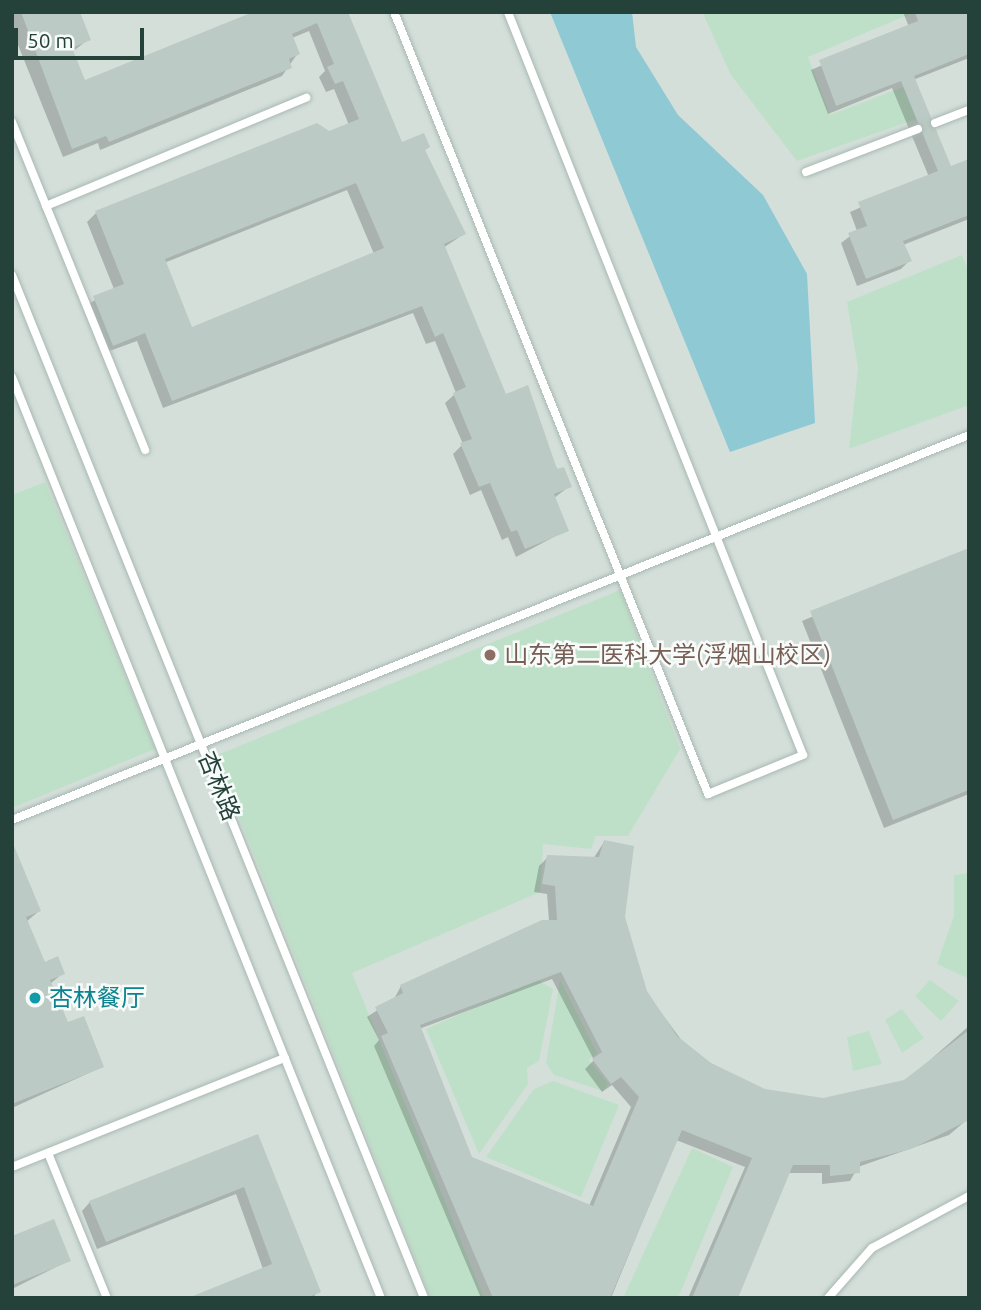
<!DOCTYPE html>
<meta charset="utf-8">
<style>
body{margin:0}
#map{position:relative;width:981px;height:1310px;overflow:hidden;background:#e6efeb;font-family:Ubuntu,"Noto Sans SC",sans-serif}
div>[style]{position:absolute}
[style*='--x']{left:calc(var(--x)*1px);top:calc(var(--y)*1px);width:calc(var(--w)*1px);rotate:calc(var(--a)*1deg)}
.built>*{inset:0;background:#d4dfda;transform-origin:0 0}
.green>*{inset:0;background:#bfe0c8}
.water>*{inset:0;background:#8ec9d4}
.shadow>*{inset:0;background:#0003}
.building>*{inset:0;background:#bbcac4}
.roads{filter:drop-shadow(0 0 2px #a8b8b2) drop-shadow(0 0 2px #a8b8b2)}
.lane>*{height:8px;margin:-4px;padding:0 4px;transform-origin:4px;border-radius:4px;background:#fff}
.dots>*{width:19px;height:19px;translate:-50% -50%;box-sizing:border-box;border:4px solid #f7fbf9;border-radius:50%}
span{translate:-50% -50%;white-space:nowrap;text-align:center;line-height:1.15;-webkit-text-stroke:5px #f7fbf9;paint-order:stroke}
.education-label{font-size:24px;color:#785e54}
.left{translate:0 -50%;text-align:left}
.street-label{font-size:24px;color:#24423a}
.culture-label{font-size:24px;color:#0d838f}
.frame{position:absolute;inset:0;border:14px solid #24423a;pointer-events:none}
.scale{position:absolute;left:14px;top:28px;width:130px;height:32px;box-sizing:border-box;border:4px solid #24423a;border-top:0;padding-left:9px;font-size:21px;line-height:24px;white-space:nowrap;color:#24423a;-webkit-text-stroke:5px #f7fbf9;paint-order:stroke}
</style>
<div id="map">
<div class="built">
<i style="left:12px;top:12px;width:957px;height:1286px"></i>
</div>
<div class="green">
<i style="clip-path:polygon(915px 12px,808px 57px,830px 115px,903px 87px,916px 119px,797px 161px,731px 75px,703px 14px)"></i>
<i style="clip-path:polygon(962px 255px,969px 272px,969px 405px,849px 449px,858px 368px,847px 302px)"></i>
<i style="clip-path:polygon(45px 482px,155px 749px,12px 808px,12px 495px)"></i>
<i style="clip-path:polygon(620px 590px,680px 749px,628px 836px,596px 836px,591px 849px,543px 844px,540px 892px,352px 973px,484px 1298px,431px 1298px,215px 756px)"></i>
<i style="clip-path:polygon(969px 873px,969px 979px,937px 964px,954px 916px,954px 875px)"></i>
<i style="clip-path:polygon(538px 980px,553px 989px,539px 1061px,527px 1068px,528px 1084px,479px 1154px,426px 1029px)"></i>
<i style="clip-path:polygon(560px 980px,597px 1053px,589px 1060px,608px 1084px,603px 1091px,554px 1075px,546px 1063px)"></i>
<i style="clip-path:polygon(930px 980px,959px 1001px,941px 1021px,915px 996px)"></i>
<i style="clip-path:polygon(902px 1009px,924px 1038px,902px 1053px,885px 1020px)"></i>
<i style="clip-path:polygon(869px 1031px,882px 1064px,853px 1071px,847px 1037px)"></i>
<i style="clip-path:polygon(553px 1081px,619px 1105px,581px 1197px,486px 1157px,534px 1089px)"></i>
<i style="clip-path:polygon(692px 1148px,733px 1167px,678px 1298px,623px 1298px)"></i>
</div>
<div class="water">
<i style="clip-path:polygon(550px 12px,632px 12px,636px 47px,678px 115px,763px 195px,807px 274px,815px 423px,730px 452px)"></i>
</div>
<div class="shadow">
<i style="clip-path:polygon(evenodd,12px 12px,78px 12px,89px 39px,72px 52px,84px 83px,346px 12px,401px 145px,428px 147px,424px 151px,464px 234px,443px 248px,505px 397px,570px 486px,554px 498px,567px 530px,516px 557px,508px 537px,502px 540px,481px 490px,470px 495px,453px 454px,463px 444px,445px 403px,456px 393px,435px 341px,426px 344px,413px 313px,163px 408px,137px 341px,104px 353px,85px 306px,114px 289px,87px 222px,96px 213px,349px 125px,334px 89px,326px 92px,319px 77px,325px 71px,309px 31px,292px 38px,298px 53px,282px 76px,100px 150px,98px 143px,63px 157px,12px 30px,12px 12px,347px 190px,374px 254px,191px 329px,164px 263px,347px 190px)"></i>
<i style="clip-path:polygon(903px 12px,969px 12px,969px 58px,913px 80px,950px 169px,969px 161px,969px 219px,903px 245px,909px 261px,901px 269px,857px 286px,841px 243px,857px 231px,850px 212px,929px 177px,892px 88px,828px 114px,811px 70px,909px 27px)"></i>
<i style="clip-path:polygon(969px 550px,969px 794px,884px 828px,802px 621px)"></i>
<i style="clip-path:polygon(evenodd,604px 842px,645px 991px,691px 1053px,764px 1091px,823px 1100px,905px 1082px,969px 1026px,969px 1118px,949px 1135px,858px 1167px,850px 1181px,822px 1184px,822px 1173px,787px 1173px,736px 1298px,688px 1298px,745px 1167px,676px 1140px,611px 1298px,481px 1298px,374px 1046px,379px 1040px,367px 1017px,394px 999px,401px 986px,549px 921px,547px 894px,534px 892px,539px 866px,548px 857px,593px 859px,604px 842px,552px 979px,594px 1060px,585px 1069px,602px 1092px,612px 1085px,631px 1107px,589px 1206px,471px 1159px,419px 1029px,552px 979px)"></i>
<i style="clip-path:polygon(12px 869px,39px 911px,26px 922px,44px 964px,63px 973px,50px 984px,67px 1025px,102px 1067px,12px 1108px)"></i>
<i style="clip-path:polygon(257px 1136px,319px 1291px,312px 1298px,191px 1298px,263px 1269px,236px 1194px,97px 1249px,82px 1211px,90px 1202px)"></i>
<i style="clip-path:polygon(12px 1238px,68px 1261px,12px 1289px)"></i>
</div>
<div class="building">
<i style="clip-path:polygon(evenodd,21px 12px,80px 12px,91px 40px,72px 48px,85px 80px,253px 12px,348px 12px,402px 142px,424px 133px,430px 147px,425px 150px,466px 234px,444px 244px,506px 394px,528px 385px,557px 469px,564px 467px,572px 487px,554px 494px,569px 531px,525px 549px,517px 530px,511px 532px,490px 483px,479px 487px,460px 443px,472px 439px,453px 393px,466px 387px,443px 333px,435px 337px,422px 306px,172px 401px,145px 333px,113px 346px,93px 296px,124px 284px,95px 211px,317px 123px,329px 131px,359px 119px,343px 81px,335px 84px,327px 67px,334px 64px,317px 23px,292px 34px,300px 54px,289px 59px,292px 68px,109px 142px,106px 136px,72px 149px,21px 12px,356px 183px,384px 248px,192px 327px,165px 259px,356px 183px)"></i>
<i style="clip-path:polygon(915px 12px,969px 12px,969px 54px,914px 76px,951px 166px,969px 159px,969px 215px,903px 241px,912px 261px,866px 279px,848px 233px,867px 226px,858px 202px,938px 171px,901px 81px,836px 106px,819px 60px,918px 21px)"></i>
<i style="clip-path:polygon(969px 548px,969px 790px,893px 820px,810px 611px)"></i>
<i style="clip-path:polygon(evenodd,604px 840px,634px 846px,625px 917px,647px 991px,677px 1036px,711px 1063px,765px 1089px,823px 1098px,904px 1080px,969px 1030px,969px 1120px,911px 1149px,860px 1162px,860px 1173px,830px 1176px,830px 1165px,793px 1165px,738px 1298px,692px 1298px,752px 1158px,682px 1130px,610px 1298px,493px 1298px,381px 1036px,388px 1033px,375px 1007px,403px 993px,400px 985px,542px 920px,557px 920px,555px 886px,542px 884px,547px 855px,599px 857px,604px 840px,561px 972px,602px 1052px,592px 1059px,611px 1084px,621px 1077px,639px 1097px,593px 1206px,472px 1157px,420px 1025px,561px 972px)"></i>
<i style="clip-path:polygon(12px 841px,41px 911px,26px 917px,45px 962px,58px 956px,65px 974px,50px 980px,68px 1022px,84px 1016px,104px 1067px,12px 1104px)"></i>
<i style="clip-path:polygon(258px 1134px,321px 1292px,306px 1298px,188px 1298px,272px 1264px,244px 1187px,106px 1242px,89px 1201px)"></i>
<i style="clip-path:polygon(54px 1219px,71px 1261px,12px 1285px,12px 1236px)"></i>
</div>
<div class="roads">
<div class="lane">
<i style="--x:394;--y:12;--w:843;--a:68.12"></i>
<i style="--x:708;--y:794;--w:103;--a:-22.3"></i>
<i style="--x:803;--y:755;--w:799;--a:-111.66"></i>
<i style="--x:12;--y:122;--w:354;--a:67.9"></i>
<i style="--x:935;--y:123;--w:36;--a:-21"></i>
<i style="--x:806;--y:172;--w:120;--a:-21"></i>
<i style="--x:46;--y:206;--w:282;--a:-22.6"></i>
<i style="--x:12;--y:275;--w:1103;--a:68.06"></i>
<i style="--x:12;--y:377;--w:992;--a:68.17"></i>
<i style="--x:12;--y:820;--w:1032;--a:-21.91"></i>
<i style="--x:48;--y:1153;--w:157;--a:67.9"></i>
<i style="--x:12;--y:1167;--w:294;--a:-21.8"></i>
<i style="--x:828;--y:1298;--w:67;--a:-48.7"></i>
<i style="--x:872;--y:1248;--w:110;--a:-28.2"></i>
</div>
</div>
<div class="dots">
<i style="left:490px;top:655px;background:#8d6e63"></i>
<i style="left:35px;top:998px;background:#0f9aa8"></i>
</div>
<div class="education-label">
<span class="left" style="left:504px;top:655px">山东第二医科大学(浮烟山校区)</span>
</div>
<div class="street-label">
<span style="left:219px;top:786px;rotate:68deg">杏林路</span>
</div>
<div class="culture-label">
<span class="left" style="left:49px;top:998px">杏林餐厅</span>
</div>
<div class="frame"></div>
<div class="scale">50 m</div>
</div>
